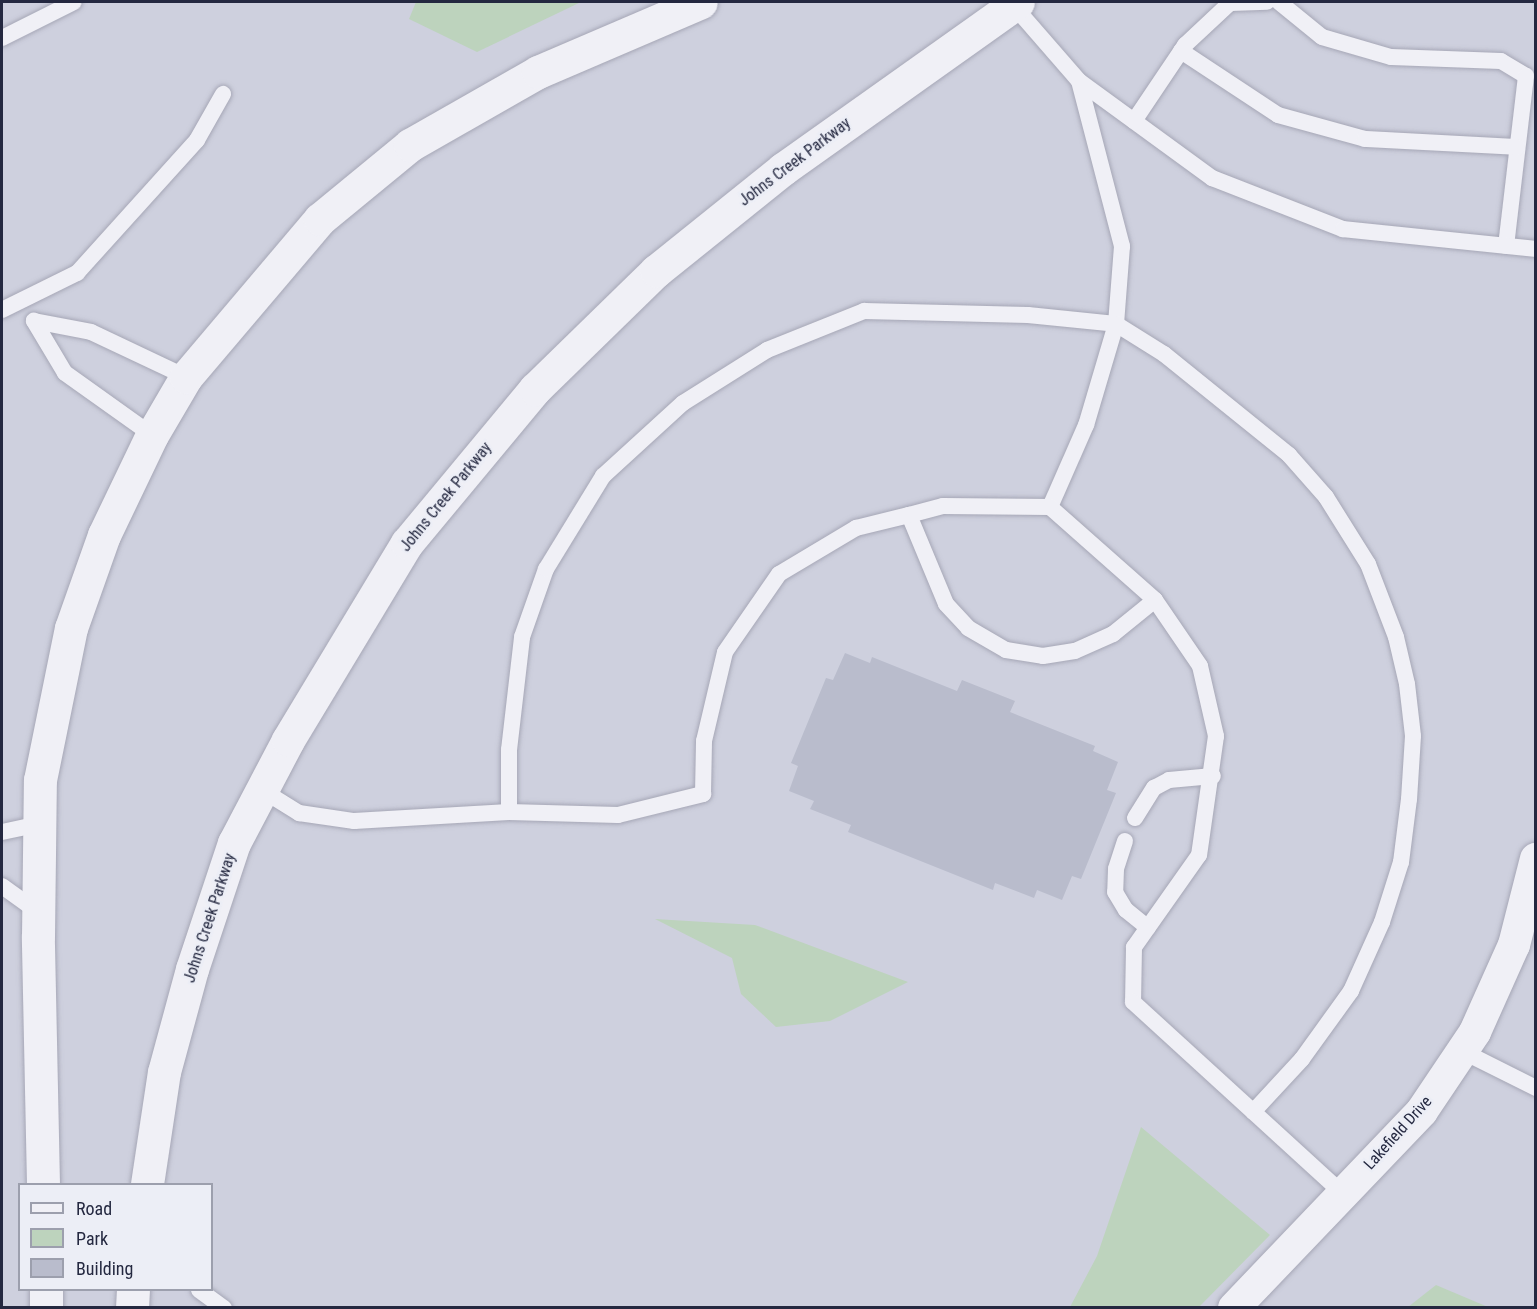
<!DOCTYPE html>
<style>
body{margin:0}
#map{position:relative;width:1537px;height:1309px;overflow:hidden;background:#dddee8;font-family:"Roboto Condensed",sans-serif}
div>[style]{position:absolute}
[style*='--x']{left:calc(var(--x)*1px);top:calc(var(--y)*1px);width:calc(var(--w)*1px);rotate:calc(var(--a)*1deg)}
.built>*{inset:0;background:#ced0de}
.green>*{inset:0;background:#bdd3bd}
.building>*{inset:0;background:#b9bccc}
.roads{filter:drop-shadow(0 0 2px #a6a7b6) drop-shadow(0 0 2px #a6a7b6)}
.service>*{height:16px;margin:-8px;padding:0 8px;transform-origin:8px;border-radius:8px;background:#f0f0f6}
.minor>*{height:32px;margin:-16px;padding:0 16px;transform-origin:16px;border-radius:16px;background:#f0f0f6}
.tertiary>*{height:33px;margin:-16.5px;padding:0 16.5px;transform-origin:16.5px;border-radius:16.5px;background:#f0f0f6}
span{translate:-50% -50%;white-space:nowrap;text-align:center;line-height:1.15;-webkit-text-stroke:5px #eceef6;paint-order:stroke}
.street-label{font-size:16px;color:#242840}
.frame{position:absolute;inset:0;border:3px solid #242840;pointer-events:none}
.legend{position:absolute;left:18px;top:1183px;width:195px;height:108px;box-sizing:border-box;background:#eceef6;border:2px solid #9c9fad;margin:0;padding:8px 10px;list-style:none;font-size:18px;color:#242840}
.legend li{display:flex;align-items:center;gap:12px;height:30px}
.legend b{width:30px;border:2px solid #9c9fad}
</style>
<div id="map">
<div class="built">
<i style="clip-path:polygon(evenodd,2px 2px,1535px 2px,1535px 1307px,2px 1308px,2px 2px,20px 1184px,212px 1184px,212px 1290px,20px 1290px,20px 1184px)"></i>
</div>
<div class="green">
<i style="clip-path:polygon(416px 2px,581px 2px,477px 52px,409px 19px)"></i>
<i style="clip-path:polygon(655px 919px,755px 925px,908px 982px,830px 1021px,776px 1027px,741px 994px,732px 958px)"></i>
<i style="clip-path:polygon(1141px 1127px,1270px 1235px,1199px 1307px,1070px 1307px,1097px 1256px)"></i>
<i style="clip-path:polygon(1436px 1285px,1488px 1307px,1408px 1307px)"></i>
</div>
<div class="building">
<i style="clip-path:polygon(845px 653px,870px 663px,872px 657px,957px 691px,962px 680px,1015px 701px,1010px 712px,1095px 746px,1093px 751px,1118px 762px,1107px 790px,1116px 793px,1081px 879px,1072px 876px,1062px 900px,1037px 890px,1034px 898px,995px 883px,993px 890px,848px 832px,851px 825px,810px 809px,814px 801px,789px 791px,798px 766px,791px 763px,826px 678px,833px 680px)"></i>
</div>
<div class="roads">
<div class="service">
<i style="--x:1279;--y:2;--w:55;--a:39.1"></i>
<i style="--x:1322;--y:37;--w:72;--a:16.2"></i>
<i style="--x:1391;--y:57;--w:110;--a:2.1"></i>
<i style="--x:1501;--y:61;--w:29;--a:31"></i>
<i style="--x:1526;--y:76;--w:171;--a:96.7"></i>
<i style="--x:1013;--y:5;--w:101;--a:49"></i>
<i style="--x:1079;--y:81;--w:171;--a:75.4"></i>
<i style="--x:1122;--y:246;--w:78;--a:94.4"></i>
<i style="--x:1116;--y:324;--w:105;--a:106.5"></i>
<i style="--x:1086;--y:425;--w:90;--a:113.7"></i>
<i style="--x:2;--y:38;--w:80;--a:-26.6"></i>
<i style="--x:1181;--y:51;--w:116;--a:33.4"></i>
<i style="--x:1278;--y:115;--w:90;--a:15.4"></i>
<i style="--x:1365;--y:139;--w:152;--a:3"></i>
<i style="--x:1079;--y:81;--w:165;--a:36.1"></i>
<i style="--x:1212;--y:178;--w:141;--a:21.3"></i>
<i style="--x:1343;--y:229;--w:194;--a:5.9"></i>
<i style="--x:1134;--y:121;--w:92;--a:-56.1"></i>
<i style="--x:1185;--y:45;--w:62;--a:-43"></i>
<i style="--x:1230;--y:3;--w:37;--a:-2"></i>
<i style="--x:2;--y:310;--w:84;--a:-26.3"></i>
<i style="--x:77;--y:273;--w:179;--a:-47.9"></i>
<i style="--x:197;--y:140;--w:53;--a:-60.5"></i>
<i style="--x:152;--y:435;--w:107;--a:-144.5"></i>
<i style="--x:65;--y:373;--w:61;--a:-120.8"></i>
<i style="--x:34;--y:321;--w:58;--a:10.9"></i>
<i style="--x:91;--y:332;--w:105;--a:25.3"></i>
<i style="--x:909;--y:515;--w:96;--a:67.4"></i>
<i style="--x:946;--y:604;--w:33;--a:47"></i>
<i style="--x:968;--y:628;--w:44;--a:30.1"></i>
<i style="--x:1006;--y:650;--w:37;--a:9"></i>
<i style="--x:1043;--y:656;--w:32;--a:-9"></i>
<i style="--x:1075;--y:651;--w:42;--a:-24.1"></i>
<i style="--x:1113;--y:634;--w:54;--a:-39"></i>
<i style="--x:262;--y:790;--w:44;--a:31.9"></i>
<i style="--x:299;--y:813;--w:56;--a:8.3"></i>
<i style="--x:354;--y:821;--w:155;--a:-3.3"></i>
<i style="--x:509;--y:812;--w:109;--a:1.6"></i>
<i style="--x:618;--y:815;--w:88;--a:-13.9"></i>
<i style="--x:703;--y:794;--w:53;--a:-88.9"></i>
<i style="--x:704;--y:741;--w:91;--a:-76.7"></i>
<i style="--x:725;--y:652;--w:95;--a:-55.3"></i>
<i style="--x:779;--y:574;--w:90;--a:-30.9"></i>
<i style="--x:856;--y:528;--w:55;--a:-13.8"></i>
<i style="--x:909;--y:515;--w:35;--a:-15"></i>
<i style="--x:943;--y:506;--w:107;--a:0.5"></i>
<i style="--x:1050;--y:507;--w:140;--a:41.5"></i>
<i style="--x:1155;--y:600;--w:80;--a:55.7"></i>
<i style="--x:1200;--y:666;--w:72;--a:77.1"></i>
<i style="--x:1216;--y:736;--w:120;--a:98.1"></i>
<i style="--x:1199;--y:855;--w:113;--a:125.2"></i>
<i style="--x:1134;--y:947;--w:55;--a:91"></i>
<i style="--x:1133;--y:1002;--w:285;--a:42.4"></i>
<i style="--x:509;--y:812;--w:62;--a:-90"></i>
<i style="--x:509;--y:750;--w:114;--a:-83.4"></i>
<i style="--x:522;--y:637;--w:72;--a:-70.6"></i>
<i style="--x:546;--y:569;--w:109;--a:-58.5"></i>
<i style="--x:603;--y:476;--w:108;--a:-42.4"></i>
<i style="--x:683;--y:403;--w:99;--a:-32.2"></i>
<i style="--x:767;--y:350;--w:105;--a:-21.9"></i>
<i style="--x:864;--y:311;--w:164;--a:1.4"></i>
<i style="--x:1028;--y:315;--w:88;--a:5.8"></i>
<i style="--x:1116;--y:324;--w:57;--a:32"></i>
<i style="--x:1164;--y:354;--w:161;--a:38.9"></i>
<i style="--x:1289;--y:455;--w:56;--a:48.6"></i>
<i style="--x:1326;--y:497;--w:79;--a:57.9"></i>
<i style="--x:1368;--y:564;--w:78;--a:69"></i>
<i style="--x:1396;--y:637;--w:48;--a:76.8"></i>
<i style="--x:1407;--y:684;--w:52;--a:83.4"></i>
<i style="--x:1413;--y:736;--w:63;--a:93.6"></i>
<i style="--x:1409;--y:799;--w:64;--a:97.2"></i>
<i style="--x:1401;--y:862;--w:63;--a:107.6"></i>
<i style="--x:1382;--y:922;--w:76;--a:114.2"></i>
<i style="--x:1351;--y:991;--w:84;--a:125.8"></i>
<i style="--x:1302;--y:1059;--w:72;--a:132.8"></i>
<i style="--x:1135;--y:818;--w:36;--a:-58"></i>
<i style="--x:1154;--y:788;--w:17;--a:-28"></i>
<i style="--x:1169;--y:780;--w:44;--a:-5.2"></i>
<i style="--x:2;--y:832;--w:38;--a:-12"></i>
<i style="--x:1125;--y:841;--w:29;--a:108"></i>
<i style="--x:1116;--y:869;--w:23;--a:92"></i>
<i style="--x:1115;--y:892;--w:21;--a:59"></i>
<i style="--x:1126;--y:910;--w:28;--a:39"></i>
<i style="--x:2;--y:886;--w:44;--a:35.8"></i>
<i style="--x:1462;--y:1051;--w:83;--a:26.6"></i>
<i style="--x:199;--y:1290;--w:31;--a:36"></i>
</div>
<div class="minor">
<i style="--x:1234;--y:1308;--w:272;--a:-46.3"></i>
<i style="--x:1422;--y:1111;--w:95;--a:-56.1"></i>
<i style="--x:1475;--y:1032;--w:95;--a:-65.9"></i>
<i style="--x:1514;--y:945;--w:89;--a:-75.7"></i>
</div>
<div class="tertiary">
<i style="--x:43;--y:1184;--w:248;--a:-91.2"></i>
<i style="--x:38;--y:936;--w:156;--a:-89.3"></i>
<i style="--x:40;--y:780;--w:155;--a:-78.5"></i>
<i style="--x:71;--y:628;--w:99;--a:-70.5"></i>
<i style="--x:104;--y:535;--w:111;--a:-64.4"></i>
<i style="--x:152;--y:435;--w:67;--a:-59.6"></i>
<i style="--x:186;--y:377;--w:207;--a:-49.7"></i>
<i style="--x:320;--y:219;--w:117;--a:-39.4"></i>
<i style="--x:410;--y:145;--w:147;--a:-29.7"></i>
<i style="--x:538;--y:72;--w:177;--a:-23.2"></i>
<i style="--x:147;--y:1184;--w:113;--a:-81.4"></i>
<i style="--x:164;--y:1072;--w:107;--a:-74.8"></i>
<i style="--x:192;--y:969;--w:133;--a:-71.6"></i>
<i style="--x:234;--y:843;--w:116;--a:-62.3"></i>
<i style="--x:288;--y:740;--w:230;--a:-58.9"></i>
<i style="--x:407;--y:543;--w:200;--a:-50.3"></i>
<i style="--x:535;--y:389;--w:169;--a:-44.3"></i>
<i style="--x:656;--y:271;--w:163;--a:-38.8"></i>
<i style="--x:783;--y:169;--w:288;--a:-35.4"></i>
<i style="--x:46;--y:1290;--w:18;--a:90"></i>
<i style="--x:132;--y:1308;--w:18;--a:-87"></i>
</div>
</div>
<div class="street-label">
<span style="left:795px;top:162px;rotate:-37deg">Johns Creek Parkway</span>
<span style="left:446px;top:497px;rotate:-51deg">Johns Creek Parkway</span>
<span style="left:210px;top:918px;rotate:-72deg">Johns Creek Parkway</span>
<span style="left:1398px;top:1133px;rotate:-48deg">Lakefield Drive</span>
</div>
<div class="frame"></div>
<ul class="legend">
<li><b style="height:8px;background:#f0f0f6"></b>Road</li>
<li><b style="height:16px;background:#bdd3bd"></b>Park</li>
<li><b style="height:16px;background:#b9bccc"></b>Building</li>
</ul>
</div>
